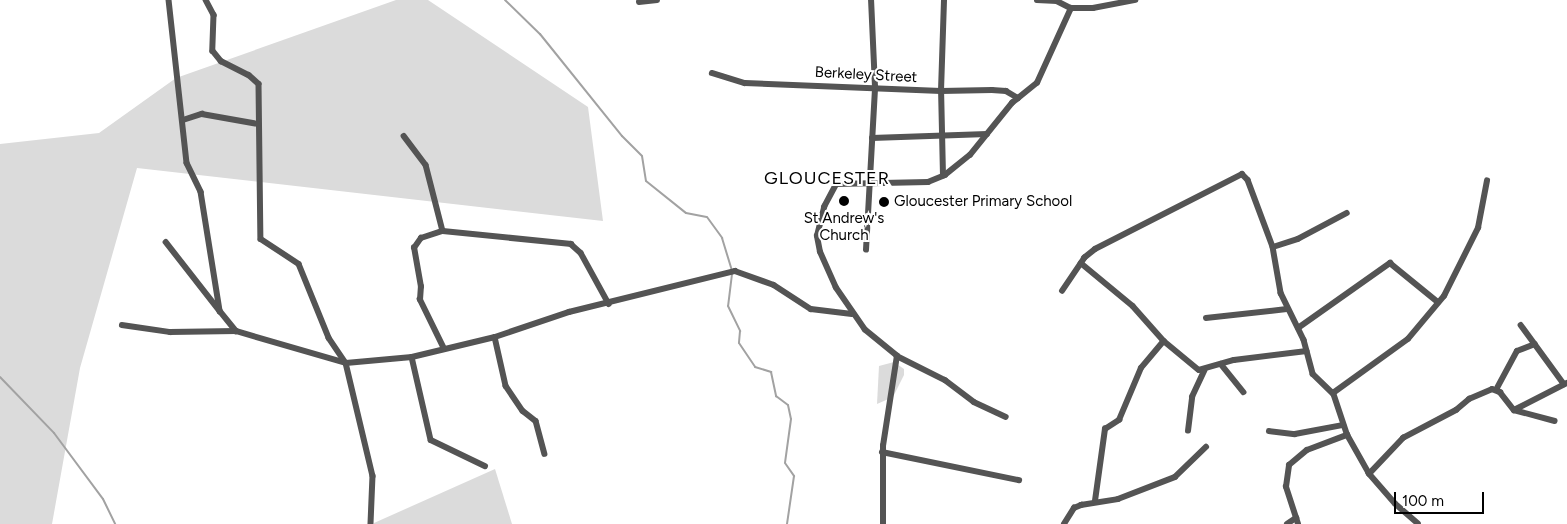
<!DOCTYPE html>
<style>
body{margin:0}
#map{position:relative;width:1567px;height:524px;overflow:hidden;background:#fff;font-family:Figtree,sans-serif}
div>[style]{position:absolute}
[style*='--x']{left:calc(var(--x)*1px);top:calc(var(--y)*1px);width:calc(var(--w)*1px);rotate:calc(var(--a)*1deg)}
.green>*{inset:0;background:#dbdbdb}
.stream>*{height:2px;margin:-1px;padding:0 1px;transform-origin:1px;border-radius:1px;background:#a2a2a2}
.minor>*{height:5.5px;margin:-2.75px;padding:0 2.75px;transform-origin:2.75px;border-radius:2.75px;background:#545454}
.dots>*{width:14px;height:14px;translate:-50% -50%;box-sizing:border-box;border:2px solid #fff;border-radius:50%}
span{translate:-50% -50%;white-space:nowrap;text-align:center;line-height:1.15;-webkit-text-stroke:4px #fff;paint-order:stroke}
.street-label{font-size:15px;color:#000}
.poi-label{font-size:15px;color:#000}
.left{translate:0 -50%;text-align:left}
.quarter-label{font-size:18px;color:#000;letter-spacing:1px}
.scale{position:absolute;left:1394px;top:492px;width:90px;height:22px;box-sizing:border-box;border:2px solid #000;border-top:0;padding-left:6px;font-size:15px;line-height:18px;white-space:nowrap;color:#000;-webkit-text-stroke:4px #fff;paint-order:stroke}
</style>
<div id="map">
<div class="green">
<i style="clip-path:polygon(396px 0,428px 0,588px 107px,603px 221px,137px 168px,80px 368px,52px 524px,0 524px,0 144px,99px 133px,176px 78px)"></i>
<i style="clip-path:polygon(894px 362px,904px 369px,904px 375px,893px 397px,877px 404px,879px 366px)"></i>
<i style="clip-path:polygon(495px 469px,512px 524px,374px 524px,374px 523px)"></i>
</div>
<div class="stream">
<i style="--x:505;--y:0;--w:49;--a:44.2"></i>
<i style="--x:540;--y:34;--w:131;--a:51.2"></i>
<i style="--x:622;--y:136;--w:28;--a:45"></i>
<i style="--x:642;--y:156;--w:25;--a:81"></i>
<i style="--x:646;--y:181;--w:51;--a:38.7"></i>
<i style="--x:686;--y:213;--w:21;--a:11"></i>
<i style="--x:707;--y:217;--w:26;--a:54"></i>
<i style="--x:722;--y:238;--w:34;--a:73"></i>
<i style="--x:732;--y:274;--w:32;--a:97"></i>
<i style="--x:728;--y:306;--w:28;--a:64"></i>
<i style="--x:740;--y:331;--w:12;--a:95"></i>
<i style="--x:739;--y:343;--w:29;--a:56"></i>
<i style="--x:755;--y:367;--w:17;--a:17"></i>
<i style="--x:771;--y:372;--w:25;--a:78"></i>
<i style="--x:776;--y:396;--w:15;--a:37"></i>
<i style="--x:788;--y:405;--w:14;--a:78"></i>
<i style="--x:791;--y:419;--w:44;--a:97.8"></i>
<i style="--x:785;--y:463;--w:16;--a:55"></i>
<i style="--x:794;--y:476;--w:49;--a:98.3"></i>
<i style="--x:0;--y:377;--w:78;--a:46"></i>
<i style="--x:54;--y:433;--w:82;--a:53.4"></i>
<i style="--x:103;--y:499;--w:28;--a:64"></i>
</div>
<div class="minor">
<i style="--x:169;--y:0;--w:164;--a:83.7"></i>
<i style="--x:187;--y:163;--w:32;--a:64"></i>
<i style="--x:201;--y:192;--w:121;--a:80.9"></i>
<i style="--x:220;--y:311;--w:26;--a:51"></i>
<i style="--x:236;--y:331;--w:115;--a:16.2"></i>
<i style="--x:346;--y:363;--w:66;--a:-5.2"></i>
<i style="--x:412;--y:357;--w:85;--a:-13.5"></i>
<i style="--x:495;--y:337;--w:78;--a:-18.7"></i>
<i style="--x:569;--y:312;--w:171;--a:-13.9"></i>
<i style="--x:735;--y:271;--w:41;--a:19.7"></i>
<i style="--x:774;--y:285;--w:44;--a:33"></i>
<i style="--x:811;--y:309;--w:41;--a:7"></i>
<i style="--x:206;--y:0;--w:17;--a:62"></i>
<i style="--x:214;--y:15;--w:36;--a:92"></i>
<i style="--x:213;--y:51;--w:13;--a:51"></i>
<i style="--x:221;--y:61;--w:31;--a:27"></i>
<i style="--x:249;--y:75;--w:13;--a:42"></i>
<i style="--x:259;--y:84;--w:155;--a:89.3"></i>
<i style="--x:261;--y:239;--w:45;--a:33.3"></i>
<i style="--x:299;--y:264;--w:80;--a:67.9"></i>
<i style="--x:329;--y:338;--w:30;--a:56"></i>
<i style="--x:346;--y:363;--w:116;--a:76.6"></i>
<i style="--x:373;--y:476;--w:48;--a:92.4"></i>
<i style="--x:1037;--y:0;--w:20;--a:3"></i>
<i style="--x:1057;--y:1;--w:16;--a:27"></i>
<i style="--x:1071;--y:8;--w:22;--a:0"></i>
<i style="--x:1093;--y:8;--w:43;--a:-10.8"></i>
<i style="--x:639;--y:2;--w:18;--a:-6"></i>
<i style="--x:712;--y:73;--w:34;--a:17"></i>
<i style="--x:745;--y:83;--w:196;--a:2.3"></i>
<i style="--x:941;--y:91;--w:51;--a:-1.1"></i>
<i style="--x:992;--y:90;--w:14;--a:4"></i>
<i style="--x:1006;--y:91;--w:14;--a:30"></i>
<i style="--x:183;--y:120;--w:20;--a:-18"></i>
<i style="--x:202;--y:114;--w:57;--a:10.1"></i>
<i style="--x:404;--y:136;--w:36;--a:53"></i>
<i style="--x:426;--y:165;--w:68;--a:75.6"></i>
<i style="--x:872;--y:138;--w:115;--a:-2"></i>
<i style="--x:943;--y:176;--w:85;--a:-91.3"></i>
<i style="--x:941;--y:91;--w:91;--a:-88.1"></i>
<i style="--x:166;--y:242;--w:88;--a:52"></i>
<i style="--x:1273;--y:247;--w:26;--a:-18"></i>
<i style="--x:1298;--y:239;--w:55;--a:-28"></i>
<i style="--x:866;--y:250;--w:163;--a:-86.8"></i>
<i style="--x:875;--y:87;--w:87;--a:-92.6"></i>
<i style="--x:1081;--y:263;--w:67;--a:39.6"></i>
<i style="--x:1133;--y:306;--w:47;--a:48.5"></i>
<i style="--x:1164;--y:341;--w:45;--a:39.6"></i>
<i style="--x:1199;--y:370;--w:36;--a:-16"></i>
<i style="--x:1234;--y:360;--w:73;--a:-7.1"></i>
<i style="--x:1062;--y:291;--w:40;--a:-56"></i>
<i style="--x:1084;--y:258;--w:14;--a:-39"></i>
<i style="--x:1095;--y:249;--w:165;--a:-27"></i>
<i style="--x:1242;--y:174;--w:8;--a:45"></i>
<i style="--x:1248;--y:180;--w:72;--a:69.5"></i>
<i style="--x:1273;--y:247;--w:47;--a:80.1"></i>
<i style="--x:1281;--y:293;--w:52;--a:63.9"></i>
<i style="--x:1304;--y:340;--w:35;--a:75"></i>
<i style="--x:1313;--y:374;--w:28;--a:44"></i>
<i style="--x:1206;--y:318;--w:81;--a:-6.3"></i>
<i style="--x:122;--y:325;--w:49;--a:8.3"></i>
<i style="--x:170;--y:332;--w:66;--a:-0.9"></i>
<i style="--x:1521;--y:325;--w:73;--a:53.9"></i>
<i style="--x:1298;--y:328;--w:113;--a:-35.2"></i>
<i style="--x:1390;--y:263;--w:62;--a:39.1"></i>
<i style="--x:495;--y:337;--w:50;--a:77.3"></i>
<i style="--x:506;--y:386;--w:30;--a:56"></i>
<i style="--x:523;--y:411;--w:16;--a:38"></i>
<i style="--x:536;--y:421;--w:34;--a:75"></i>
<i style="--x:444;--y:349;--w:55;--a:-116.1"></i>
<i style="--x:420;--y:300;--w:13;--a:-86"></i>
<i style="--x:421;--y:287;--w:40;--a:-100"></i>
<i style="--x:414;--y:248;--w:12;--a:-55"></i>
<i style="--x:421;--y:238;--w:23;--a:-18"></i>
<i style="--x:443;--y:231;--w:129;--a:5.8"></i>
<i style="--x:571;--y:244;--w:13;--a:42"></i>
<i style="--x:581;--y:253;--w:58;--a:61.2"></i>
<i style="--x:897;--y:356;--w:54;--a:26.6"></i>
<i style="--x:945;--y:380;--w:36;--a:37"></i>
<i style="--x:974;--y:402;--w:35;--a:25"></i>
<i style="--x:412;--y:357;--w:85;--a:77.1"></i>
<i style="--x:431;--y:440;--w:60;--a:25.7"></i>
<i style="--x:1221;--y:364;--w:36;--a:51"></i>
<i style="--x:1496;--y:390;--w:44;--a:-61.7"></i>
<i style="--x:1517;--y:351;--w:19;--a:-21"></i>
<i style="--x:1514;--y:410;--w:59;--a:-27"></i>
<i style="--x:1188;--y:431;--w:34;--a:-83"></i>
<i style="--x:1192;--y:397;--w:29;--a:-65"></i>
<i style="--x:1269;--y:431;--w:26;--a:7"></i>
<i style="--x:1295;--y:434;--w:49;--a:-10.6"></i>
<i style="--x:882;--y:452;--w:140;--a:11.6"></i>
<i style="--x:1369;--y:474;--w:50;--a:-46.6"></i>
<i style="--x:1403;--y:438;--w:60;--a:-27.8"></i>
<i style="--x:1456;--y:410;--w:17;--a:-40"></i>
<i style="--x:1469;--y:399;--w:25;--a:-23"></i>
<i style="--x:1492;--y:389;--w:9;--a:21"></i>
<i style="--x:1500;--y:392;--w:23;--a:52"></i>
<i style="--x:1514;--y:410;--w:42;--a:15"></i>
<i style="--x:1095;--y:501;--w:73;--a:-82.1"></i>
<i style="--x:1105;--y:429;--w:17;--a:-33"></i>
<i style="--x:1119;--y:420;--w:56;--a:-67.1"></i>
<i style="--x:1141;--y:368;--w:35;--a:-50"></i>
<i style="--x:883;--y:524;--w:78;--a:-90"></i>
<i style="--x:883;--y:446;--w:91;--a:-81.2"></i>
<i style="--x:897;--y:356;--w:41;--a:-140.9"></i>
<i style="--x:865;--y:330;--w:51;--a:-124.6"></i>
<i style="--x:836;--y:288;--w:39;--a:-114"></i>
<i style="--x:820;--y:252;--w:16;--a:-101"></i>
<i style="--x:817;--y:236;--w:30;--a:-76"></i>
<i style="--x:824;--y:207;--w:26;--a:-62"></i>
<i style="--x:836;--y:184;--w:92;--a:-1.2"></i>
<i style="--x:928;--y:182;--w:18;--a:-22"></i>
<i style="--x:945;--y:175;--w:32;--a:-39"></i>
<i style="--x:970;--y:155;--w:67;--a:-51.1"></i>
<i style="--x:1012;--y:103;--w:32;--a:-39"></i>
<i style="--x:1037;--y:83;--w:82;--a:-65.6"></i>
<i style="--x:1064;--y:524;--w:19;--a:-58"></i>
<i style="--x:1074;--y:508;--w:8;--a:-23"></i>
<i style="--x:1081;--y:505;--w:37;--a:-9"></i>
<i style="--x:1118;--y:499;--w:61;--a:-21.1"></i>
<i style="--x:1175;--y:477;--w:43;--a:-44.1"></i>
<i style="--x:1287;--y:524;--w:11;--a:-34"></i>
<i style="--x:1298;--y:524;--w:39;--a:-108"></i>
<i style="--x:1286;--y:487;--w:22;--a:-82"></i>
<i style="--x:1289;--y:465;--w:23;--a:-40"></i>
<i style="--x:1307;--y:450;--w:43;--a:-20.6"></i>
<i style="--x:1418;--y:524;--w:30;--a:-139"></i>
<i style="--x:1395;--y:504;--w:40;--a:-131"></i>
<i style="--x:1369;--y:474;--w:45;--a:-119.4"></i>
<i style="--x:1347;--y:435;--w:44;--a:-108.4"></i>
<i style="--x:1333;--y:393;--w:92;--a:-35.8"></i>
<i style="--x:1408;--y:339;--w:56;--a:-50.1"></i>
<i style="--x:1444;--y:296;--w:76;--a:-63.4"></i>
<i style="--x:1478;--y:228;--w:48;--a:-79.2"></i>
</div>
<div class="dots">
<i style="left:844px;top:201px;background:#000"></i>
<i style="left:884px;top:202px;background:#000"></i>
</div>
<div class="street-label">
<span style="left:866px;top:75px;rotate:3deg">Berkeley Street</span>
</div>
<div class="poi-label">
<span class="left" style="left:894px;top:202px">Gloucester Primary School</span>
<span style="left:844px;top:227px">St Andrew's<br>Church</span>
</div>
<div class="quarter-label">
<span style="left:827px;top:178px">GLOUCESTER</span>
</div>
<div class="scale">100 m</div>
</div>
